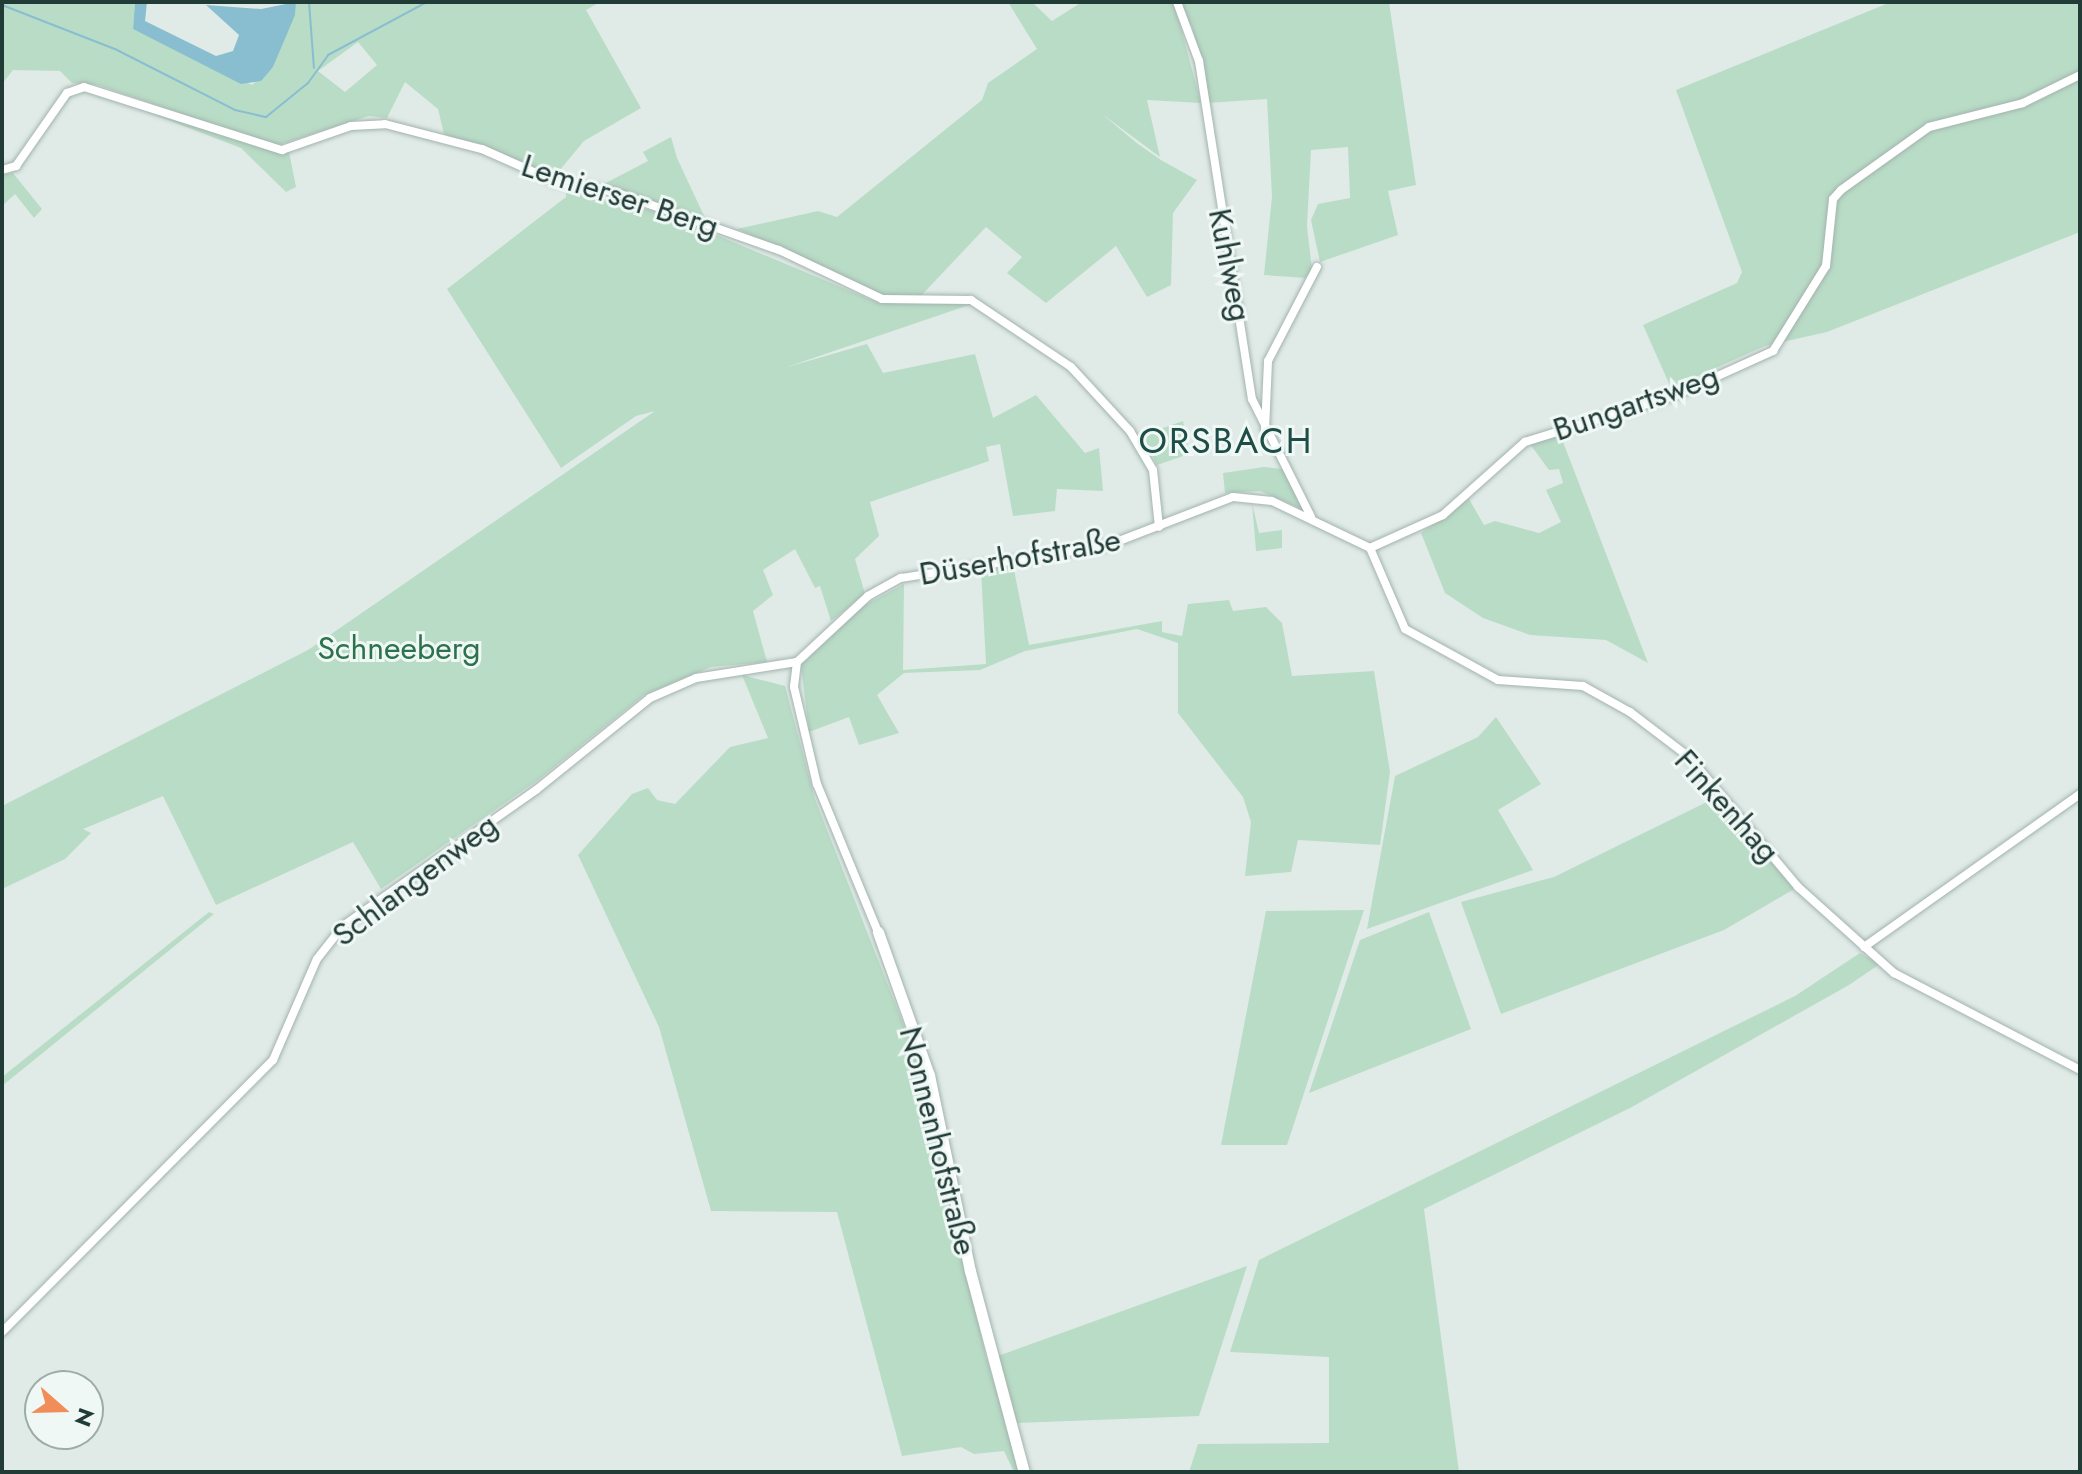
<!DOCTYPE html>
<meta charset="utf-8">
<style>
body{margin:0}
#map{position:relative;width:2082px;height:1474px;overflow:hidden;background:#e0ebe7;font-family:Jost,sans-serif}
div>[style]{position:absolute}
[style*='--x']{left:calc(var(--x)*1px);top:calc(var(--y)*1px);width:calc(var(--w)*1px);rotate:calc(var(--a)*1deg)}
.green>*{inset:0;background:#b9dcc6}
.water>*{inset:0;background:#88bed0}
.stream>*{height:2px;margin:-1px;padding:0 1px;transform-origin:1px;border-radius:1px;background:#88bed0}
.roads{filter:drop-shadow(0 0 2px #a3b3af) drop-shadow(0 0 2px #a3b3af)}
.street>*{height:8px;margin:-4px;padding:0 4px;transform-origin:4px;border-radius:4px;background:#fff}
.secondary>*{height:11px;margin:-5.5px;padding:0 5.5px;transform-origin:5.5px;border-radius:5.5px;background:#fff}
span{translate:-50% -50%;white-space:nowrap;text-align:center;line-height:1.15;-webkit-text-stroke:6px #f0f8f5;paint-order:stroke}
.street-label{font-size:32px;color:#213b37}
.park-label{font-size:32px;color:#2b724d}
.quarter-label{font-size:36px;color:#1d4d46;letter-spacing:2px}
.frame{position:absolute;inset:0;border:4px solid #213b37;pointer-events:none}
.north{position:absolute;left:24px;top:1370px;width:80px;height:80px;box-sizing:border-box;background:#f0f8f5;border:2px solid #9daca9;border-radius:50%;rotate:110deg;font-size:22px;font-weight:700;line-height:32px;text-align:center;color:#213b37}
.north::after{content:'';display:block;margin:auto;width:28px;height:36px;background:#f18d58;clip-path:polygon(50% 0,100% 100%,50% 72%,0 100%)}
</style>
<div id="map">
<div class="green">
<i style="clip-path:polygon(evenodd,2px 2px,135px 2px,133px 29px,252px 85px,273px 67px,296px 2px,600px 2px,586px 10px,641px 108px,584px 141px,554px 177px,444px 134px,438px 109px,405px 82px,387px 118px,369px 116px,275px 146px,98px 85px,72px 83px,60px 71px,13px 70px,2px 84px,2px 2px,358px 42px,377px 65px,345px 92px,318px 71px,358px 42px)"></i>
<i style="clip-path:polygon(1008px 2px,1032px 2px,1052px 21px,1082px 2px,1174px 2px,1201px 103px,1147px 100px,1160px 157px,1102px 114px,1138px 144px,1161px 160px,1197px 180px,1173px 213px,1171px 285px,1147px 297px,1116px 246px,1046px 303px,1007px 273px,1022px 257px,986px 227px,918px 299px,884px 296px,737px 229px,818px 211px,837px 217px,982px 100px,988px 83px,1037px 49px)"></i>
<i style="clip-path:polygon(1178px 2px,1389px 2px,1416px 185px,1388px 191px,1398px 235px,1320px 262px,1311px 220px,1318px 204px,1350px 198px,1348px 147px,1311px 150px,1307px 226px,1312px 270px,1305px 278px,1264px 275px,1272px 197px,1267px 99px,1207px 103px,1192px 27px)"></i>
<i style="clip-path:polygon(1891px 2px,2080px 2px,2080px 232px,1827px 332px,1765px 346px,1671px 388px,1643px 325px,1737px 283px,1742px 272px,1676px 90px)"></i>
<i style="clip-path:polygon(142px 110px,289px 152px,296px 187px,286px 192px,241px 148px)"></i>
<i style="clip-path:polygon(671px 137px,677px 158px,706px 220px,600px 186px,648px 161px,643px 152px)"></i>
<i style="clip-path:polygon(13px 173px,42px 209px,34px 218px,15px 194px,2px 206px,2px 175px)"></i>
<i style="clip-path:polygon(566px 187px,671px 216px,879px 303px,972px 304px,784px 368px,867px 344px,883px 373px,975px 354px,993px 418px,1036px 395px,1085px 453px,1099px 448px,1103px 491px,1057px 489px,1055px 511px,1013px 516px,1000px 444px,986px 447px,989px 461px,870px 502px,879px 536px,855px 559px,865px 594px,831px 621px,820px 586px,815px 588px,795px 549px,763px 570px,773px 595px,753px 611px,767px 662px,711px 667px,644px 695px,538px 780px,381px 889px,353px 842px,216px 905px,163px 796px,83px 829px,91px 833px,65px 859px,2px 889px,2px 806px,308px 650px,655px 411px,636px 416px,561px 468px,447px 289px,566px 197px)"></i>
<i style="clip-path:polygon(1183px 421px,1189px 454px,1157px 465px,1143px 435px)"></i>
<i style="clip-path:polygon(1560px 434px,1648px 663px,1606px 640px,1530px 635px,1483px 618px,1445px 593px,1421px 533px,1469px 499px,1484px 525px,1495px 521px,1539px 533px,1561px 522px,1546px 490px,1563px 483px,1559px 469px,1549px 470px,1530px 444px)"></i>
<i style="clip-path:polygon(1264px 467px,1283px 469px,1306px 504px,1302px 509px,1260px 491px,1225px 493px,1223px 473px)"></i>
<i style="clip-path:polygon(1252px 503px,1259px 533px,1282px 530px,1282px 548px,1256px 551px)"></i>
<i style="clip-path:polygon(1013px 565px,1029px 645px,1162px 621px,1162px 632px,1182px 636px,1188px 604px,1229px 600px,1233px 611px,1266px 607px,1282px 623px,1292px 676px,1374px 671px,1390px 772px,1380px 845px,1298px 840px,1291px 872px,1245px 876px,1251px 822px,1243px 797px,1178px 713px,1178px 643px,1137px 629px,1025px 651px,980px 670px,904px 673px,877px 695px,899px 733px,859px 745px,849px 717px,809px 732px,801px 665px,863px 606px,904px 584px,903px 670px,986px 664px,981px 570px)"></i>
<i style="clip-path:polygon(742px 675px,785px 686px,815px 799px,924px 1077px,986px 1357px,1022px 1472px,1014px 1472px,1004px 1451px,974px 1454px,961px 1447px,902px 1456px,837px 1212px,711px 1211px,659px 1027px,578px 855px,632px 794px,648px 788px,657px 800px,675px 804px,730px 747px,768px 738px)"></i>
<i style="clip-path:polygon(1496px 717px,1541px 784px,1498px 810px,1533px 870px,1367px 929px,1395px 776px,1478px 737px)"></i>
<i style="clip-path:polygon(1717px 797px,1796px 888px,1724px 930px,1501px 1014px,1461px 902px,1554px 877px)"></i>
<i style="clip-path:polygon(1364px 910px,1287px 1145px,1221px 1145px,1266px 911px)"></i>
<i style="clip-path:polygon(209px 912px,214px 914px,2px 1086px,2px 1077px)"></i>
<i style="clip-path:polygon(1429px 912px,1471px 1029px,1309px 1093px,1360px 940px)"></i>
<i style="clip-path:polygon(1860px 953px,1880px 964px,1849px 985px,1630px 1108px,1424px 1209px,1459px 1472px,1189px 1472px,1198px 1444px,1329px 1443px,1329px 1357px,1230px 1352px,1259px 1260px,1795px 996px)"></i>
<i style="clip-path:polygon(1247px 1266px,1199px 1416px,1017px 1423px,998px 1356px)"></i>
</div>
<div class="water">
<i style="clip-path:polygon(135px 2px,147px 2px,145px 21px,216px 56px,233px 51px,239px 35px,206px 5px,261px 9px,296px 2px,295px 15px,273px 67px,261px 81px,241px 84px,133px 29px)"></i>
</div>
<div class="stream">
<i style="--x:309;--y:2;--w:66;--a:85.7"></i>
<i style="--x:2;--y:5;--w:121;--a:21.3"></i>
<i style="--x:115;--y:49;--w:135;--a:26.9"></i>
<i style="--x:235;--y:110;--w:32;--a:13"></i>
<i style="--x:266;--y:117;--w:54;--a:-39"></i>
<i style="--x:308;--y:83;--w:34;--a:-54"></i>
<i style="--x:328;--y:55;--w:112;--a:-28.2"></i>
</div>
<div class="roads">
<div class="street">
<i style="--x:1177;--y:2;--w:63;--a:69.6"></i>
<i style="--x:1199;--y:61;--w:342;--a:81.1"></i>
<i style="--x:1252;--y:399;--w:132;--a:63.4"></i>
<i style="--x:2;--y:170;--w:15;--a:-16"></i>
<i style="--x:16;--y:166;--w:89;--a:-55.1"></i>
<i style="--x:67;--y:93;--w:18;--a:-19"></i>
<i style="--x:84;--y:87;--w:208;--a:17.7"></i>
<i style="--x:282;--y:150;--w:73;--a:-19.2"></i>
<i style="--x:351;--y:126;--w:34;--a:-3"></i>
<i style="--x:385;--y:124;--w:100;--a:14.5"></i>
<i style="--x:482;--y:149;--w:81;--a:24"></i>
<i style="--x:556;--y:182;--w:60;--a:9.6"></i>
<i style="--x:615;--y:192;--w:174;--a:19.5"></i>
<i style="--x:779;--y:250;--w:114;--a:25.4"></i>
<i style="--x:882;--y:299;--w:89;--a:0.6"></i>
<i style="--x:971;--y:300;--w:120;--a:33.8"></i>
<i style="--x:1071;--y:367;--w:87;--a:47.3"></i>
<i style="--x:1130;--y:431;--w:45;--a:59.5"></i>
<i style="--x:1153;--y:470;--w:57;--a:84"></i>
<i style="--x:1265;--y:430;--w:69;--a:-87.5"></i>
<i style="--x:1268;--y:361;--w:106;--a:-62.5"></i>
<i style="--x:1370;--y:548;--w:88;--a:66.6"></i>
<i style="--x:1405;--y:629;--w:106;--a:28.7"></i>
<i style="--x:1498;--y:680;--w:85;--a:4"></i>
<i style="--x:1583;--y:686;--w:54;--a:29"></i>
<i style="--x:1630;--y:712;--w:74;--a:37.3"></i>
<i style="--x:1689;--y:757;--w:170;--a:50"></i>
<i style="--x:1798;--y:887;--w:129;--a:41.9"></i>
<i style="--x:1894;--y:973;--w:210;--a:27.5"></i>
<i style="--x:1370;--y:548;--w:80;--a:-24.3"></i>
<i style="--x:1443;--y:515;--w:110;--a:-41.7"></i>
<i style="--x:1525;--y:442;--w:158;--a:-17.3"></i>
<i style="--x:1676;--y:395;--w:107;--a:-24.4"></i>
<i style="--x:1773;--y:351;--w:100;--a:-58.1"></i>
<i style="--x:1826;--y:266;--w:67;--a:-84"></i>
<i style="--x:1833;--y:199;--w:12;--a:-48"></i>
<i style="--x:1841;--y:190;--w:108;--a:-35.6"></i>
<i style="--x:1929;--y:127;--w:97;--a:-14.3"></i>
<i style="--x:2023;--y:103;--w:64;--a:-26.2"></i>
<i style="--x:797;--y:662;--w:25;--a:97"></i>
<i style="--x:794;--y:687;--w:100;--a:76.7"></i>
<i style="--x:817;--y:784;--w:160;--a:67.6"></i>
<i style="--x:1864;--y:947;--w:265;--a:-35.3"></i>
<i style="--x:2;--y:1332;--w:384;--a:-45.1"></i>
<i style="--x:273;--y:1060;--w:110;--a:-66.5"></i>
<i style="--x:317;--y:959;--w:42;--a:-51.8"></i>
<i style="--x:343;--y:926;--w:236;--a:-35.2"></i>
<i style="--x:536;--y:790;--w:146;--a:-38.9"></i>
<i style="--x:650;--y:698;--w:50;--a:-23.5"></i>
<i style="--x:696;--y:678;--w:102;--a:-9"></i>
<i style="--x:797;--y:662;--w:97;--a:-42.9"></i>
<i style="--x:868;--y:596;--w:38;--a:-29"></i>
<i style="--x:901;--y:578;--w:207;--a:-8.9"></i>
<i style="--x:1106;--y:546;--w:136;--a:-21.1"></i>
<i style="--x:1233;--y:497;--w:39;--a:6"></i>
<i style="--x:1272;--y:501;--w:109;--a:25.6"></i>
</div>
<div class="secondary">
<i style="--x:878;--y:932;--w:152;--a:70.4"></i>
<i style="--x:929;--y:1075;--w:200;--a:78.2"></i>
<i style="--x:970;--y:1271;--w:208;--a:75"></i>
</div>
</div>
<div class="street-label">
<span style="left:620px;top:196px;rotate:18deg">Lemierser Berg</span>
<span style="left:1230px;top:265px;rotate:79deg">Kuhlweg</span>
<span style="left:1636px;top:403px;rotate:-19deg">Bungartsweg</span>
<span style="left:1020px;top:557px;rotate:-10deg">Düserhofstraße</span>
<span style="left:1727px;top:806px;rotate:48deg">Finkenhag</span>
<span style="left:415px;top:880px;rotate:-37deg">Schlangenweg</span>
<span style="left:938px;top:1141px;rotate:76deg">Nonnenhofstraße</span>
</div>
<div class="park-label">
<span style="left:399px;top:648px">Schneeberg</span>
</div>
<div class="quarter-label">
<span style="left:1226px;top:441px">ORSBACH</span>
</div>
<div class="frame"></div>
<div class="north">N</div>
</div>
